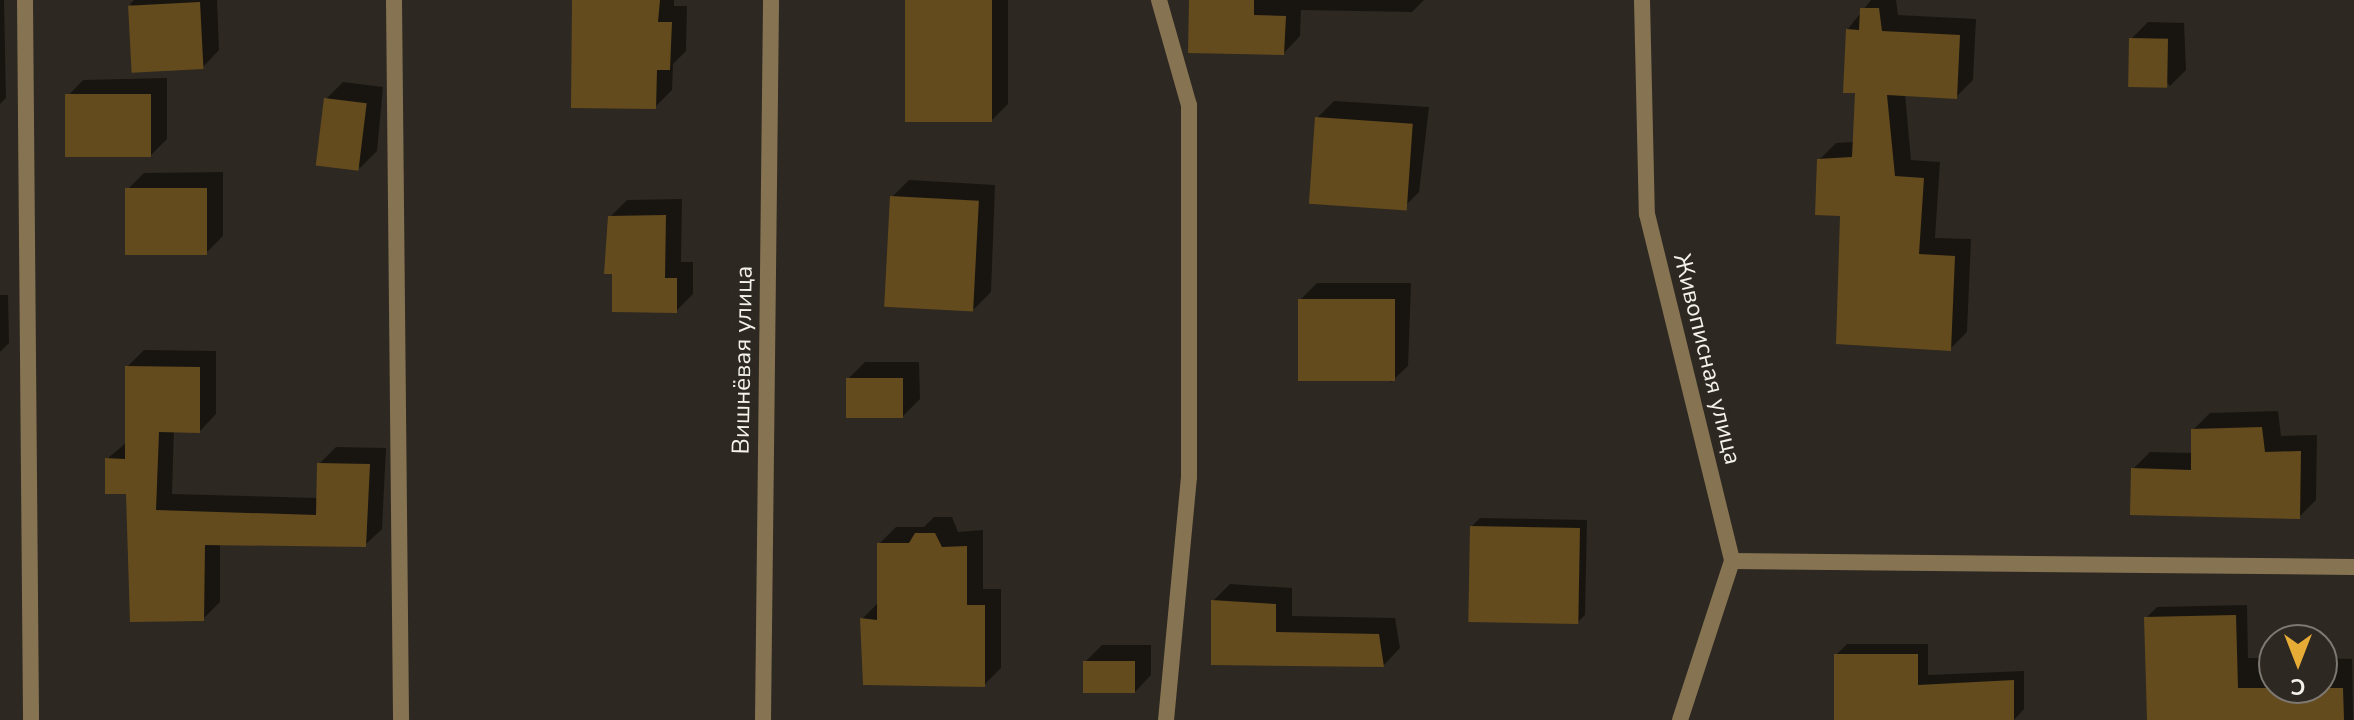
<!DOCTYPE html>
<meta charset="utf-8">
<style>
body{margin:0}
#map{position:relative;width:2354px;height:720px;overflow:hidden;background:#2d2821;font-family:"Nunito Sans",sans-serif}
div>[style]{position:absolute}
[style*='--x']{left:calc(var(--x)*1px);top:calc(var(--y)*1px);width:calc(var(--w)*1px);rotate:calc(var(--a)*1deg)}
.shadow>*{inset:0;background:#0007}
.building>*{inset:0;background:#644b1d;transform-origin:0 0}
.lane>*{height:16px;margin:-8px;padding:0 8px;transform-origin:8px;border-radius:8px;background:#867352}
.street>*{height:16px;margin:-8px;padding:0 8px;transform-origin:8px;border-radius:8px;background:#867352}
span{translate:-50% -50%;white-space:nowrap;text-align:center;line-height:1.15;-webkit-text-stroke:8px #2d2821;paint-order:stroke}
.street-label{font-size:24px;color:#f4f1ec}
.north{position:absolute;left:2258px;top:624px;width:80px;height:80px;box-sizing:border-box;background:#2d2821;border:2px solid #7d7872;border-radius:50%;rotate:180deg;font-size:22px;font-weight:700;line-height:32px;text-align:center;color:#f4f1ec}
.north::after{content:'';display:block;margin:auto;width:28px;height:36px;background:#e6ac36;clip-path:polygon(50% 0,100% 100%,50% 72%,0 100%)}
</style>
<div id="map">
<div class="shadow">
<i style="clip-path:polygon(0 0,4px 0,6px 98px,0 104px)"></i>
<i style="clip-path:polygon(134px 0,217px 0,219px 50px,203px 67px,130px 4px)"></i>
<i style="clip-path:polygon(574px 0,674px 0,674px 6px,687px 6px,686px 51px,673px 64px,672px 90px,655px 107px)"></i>
<i style="clip-path:polygon(909px 0,1008px 0,1008px 104px,991px 121px)"></i>
<i style="clip-path:polygon(1191px 0,1424px 0,1412px 12px,1301px 10px,1300px 36px,1284px 53px)"></i>
<i style="clip-path:polygon(1871px 0,1896px 0,1898px 15px,1976px 19px,1973px 80px,1956px 97px,1905px 94px,1911px 160px,1940px 162px,1935px 238px,1971px 239px,1967px 332px,1950px 349px,1843px 214px,1819px 160px,1836px 143px,1854px 142px,1857px 91px,1847px 30px)"></i>
<i style="clip-path:polygon(2148px 22px,2184px 23px,2186px 70px,2170px 86px,2131px 39px)"></i>
<i style="clip-path:polygon(167px 78px,167px 139px,151px 155px,67px 97px,83px 80px)"></i>
<i style="clip-path:polygon(343px 82px,383px 87px,377px 151px,360px 168px,326px 99px)"></i>
<i style="clip-path:polygon(1334px 101px,1429px 107px,1419px 192px,1403px 208px,1317px 118px)"></i>
<i style="clip-path:polygon(223px 172px,223px 236px,206px 253px,127px 190px,144px 173px)"></i>
<i style="clip-path:polygon(909px 180px,995px 185px,991px 292px,974px 309px,892px 197px)"></i>
<i style="clip-path:polygon(682px 199px,681px 262px,693px 262px,693px 294px,676px 311px,610px 217px,627px 200px)"></i>
<i style="clip-path:polygon(1317px 283px,1411px 283px,1408px 366px,1391px 382px,1300px 300px)"></i>
<i style="clip-path:polygon(0 295px,8px 295px,9px 343px,0 352px)"></i>
<i style="clip-path:polygon(144px 350px,216px 351px,216px 414px,200px 431px,174px 430px,172px 494px,318px 498px,319px 464px,336px 447px,386px 448px,382px 529px,365px 545px,220px 543px,220px 602px,203px 619px,107px 459px,127px 442px,127px 367px)"></i>
<i style="clip-path:polygon(865px 362px,919px 362px,920px 399px,903px 416px,848px 379px)"></i>
<i style="clip-path:polygon(2278px 411px,2281px 436px,2317px 435px,2316px 500px,2299px 517px,2133px 469px,2150px 452px,2193px 453px,2193px 430px,2210px 413px)"></i>
<i style="clip-path:polygon(934px 517px,952px 517px,958px 532px,983px 530px,983px 589px,1001px 589px,1001px 668px,984px 685px,862px 619px,879px 602px,879px 544px,896px 527px,924px 527px)"></i>
<i style="clip-path:polygon(1480px 518px,1587px 520px,1585px 615px,1577px 623px,1472px 526px)"></i>
<i style="clip-path:polygon(1230px 584px,1292px 588px,1292px 616px,1395px 618px,1400px 648px,1384px 665px,1213px 663px,1213px 601px)"></i>
<i style="clip-path:polygon(2247px 605px,2248px 658px,2274px 658px,2274px 688px,2322px 688px,2322px 658px,2352px 659px,2353px 720px,2149px 720px,2146px 618px,2157px 607px)"></i>
<i style="clip-path:polygon(1847px 644px,1928px 644px,1928px 675px,2024px 671px,2024px 709px,2014px 720px,1836px 720px,1836px 655px)"></i>
<i style="clip-path:polygon(1102px 645px,1151px 645px,1151px 675px,1135px 692px,1085px 662px)"></i>
</div>
<div class="building">
<i style="clip-path:polygon(572px 0,660px 0,658px 22px,672px 22px,670px 70px,657px 70px,656px 109px,571px 108px)"></i>
<i style="left:905px;top:0;width:87px;height:122px"></i>
<i style="clip-path:polygon(1189px 0,1254px 0,1254px 15px,1286px 16px,1284px 55px,1188px 53px)"></i>
<i style="left:200px;top:2px;width:67px;height:72px;rotate:87deg"></i>
<i style="clip-path:polygon(1860px 8px,1879px 8px,1882px 31px,1960px 35px,1957px 99px,1887px 95px,1895px 176px,1924px 178px,1919px 254px,1955px 256px,1951px 351px,1836px 344px,1840px 216px,1815px 215px,1817px 159px,1852px 157px,1855px 93px,1843px 93px,1846px 29px,1859px 30px)"></i>
<i style="left:2129px;top:38px;width:39px;height:49px;rotate:1deg"></i>
<i style="left:151px;top:94px;width:63px;height:86px;rotate:90deg"></i>
<i style="left:324px;top:98px;width:43px;height:68px;rotate:7deg"></i>
<i style="left:1315px;top:117px;width:98px;height:87px;rotate:4deg"></i>
<i style="left:207px;top:188px;width:67px;height:82px;rotate:90deg"></i>
<i style="left:890px;top:196px;width:89px;height:111px;rotate:3deg"></i>
<i style="clip-path:polygon(666px 215px,665px 278px,677px 278px,677px 313px,612px 312px,612px 274px,604px 274px,608px 216px)"></i>
<i style="left:1298px;top:299px;width:97px;height:82px"></i>
<i style="clip-path:polygon(125px 366px,200px 367px,200px 433px,159px 432px,156px 510px,316px 515px,317px 463px,370px 464px,366px 547px,205px 545px,204px 621px,130px 622px,126px 494px,105px 494px,105px 458px,125px 459px)"></i>
<i style="left:846px;top:378px;width:57px;height:40px"></i>
<i style="clip-path:polygon(2262px 427px,2265px 452px,2301px 451px,2300px 519px,2130px 515px,2131px 468px,2191px 470px,2191px 429px)"></i>
<i style="left:1470px;top:526px;width:110px;height:96px;rotate:1deg"></i>
<i style="clip-path:polygon(915px 533px,935px 533px,942px 547px,967px 546px,967px 605px,985px 605px,985px 687px,863px 685px,860px 618px,877px 620px,877px 543px,909px 543px)"></i>
<i style="clip-path:polygon(1211px 600px,1276px 604px,1276px 632px,1379px 634px,1384px 667px,1211px 665px)"></i>
<i style="clip-path:polygon(2236px 615px,2238px 688px,2343px 688px,2344px 720px,2147px 720px,2144px 617px)"></i>
<i style="clip-path:polygon(1834px 654px,1918px 654px,1918px 685px,2014px 680px,2014px 720px,1834px 720px)"></i>
<i style="left:1083px;top:661px;width:52px;height:32px"></i>
</div>
<div class="lane">
<i style="--x:394;--y:0;--w:720;--a:89.44"></i>
<i style="--x:1159;--y:0;--w:109;--a:74.1"></i>
<i style="--x:1189;--y:105;--w:372;--a:90"></i>
<i style="--x:1189;--y:477;--w:244;--a:95.4"></i>
</div>
<div class="street">
<i style="--x:25;--y:0;--w:720;--a:89.52"></i>
<i style="--x:1642;--y:0;--w:214;--a:88.7"></i>
<i style="--x:1647;--y:214;--w:357;--a:76.2"></i>
<i style="--x:1732;--y:561;--w:167;--a:108.1"></i>
<i style="--x:1732;--y:561;--w:622;--a:0.55"></i>
<i style="--x:763;--y:720;--w:720;--a:-89.36"></i>
</div>
<div class="street-label">
<span style="left:1707px;top:359px;rotate:76deg">Живописная улица</span>
<span style="left:743px;top:360px;rotate:-89deg">Вишнёвая улица</span>
</div>
<div class="north">С</div>
</div>
